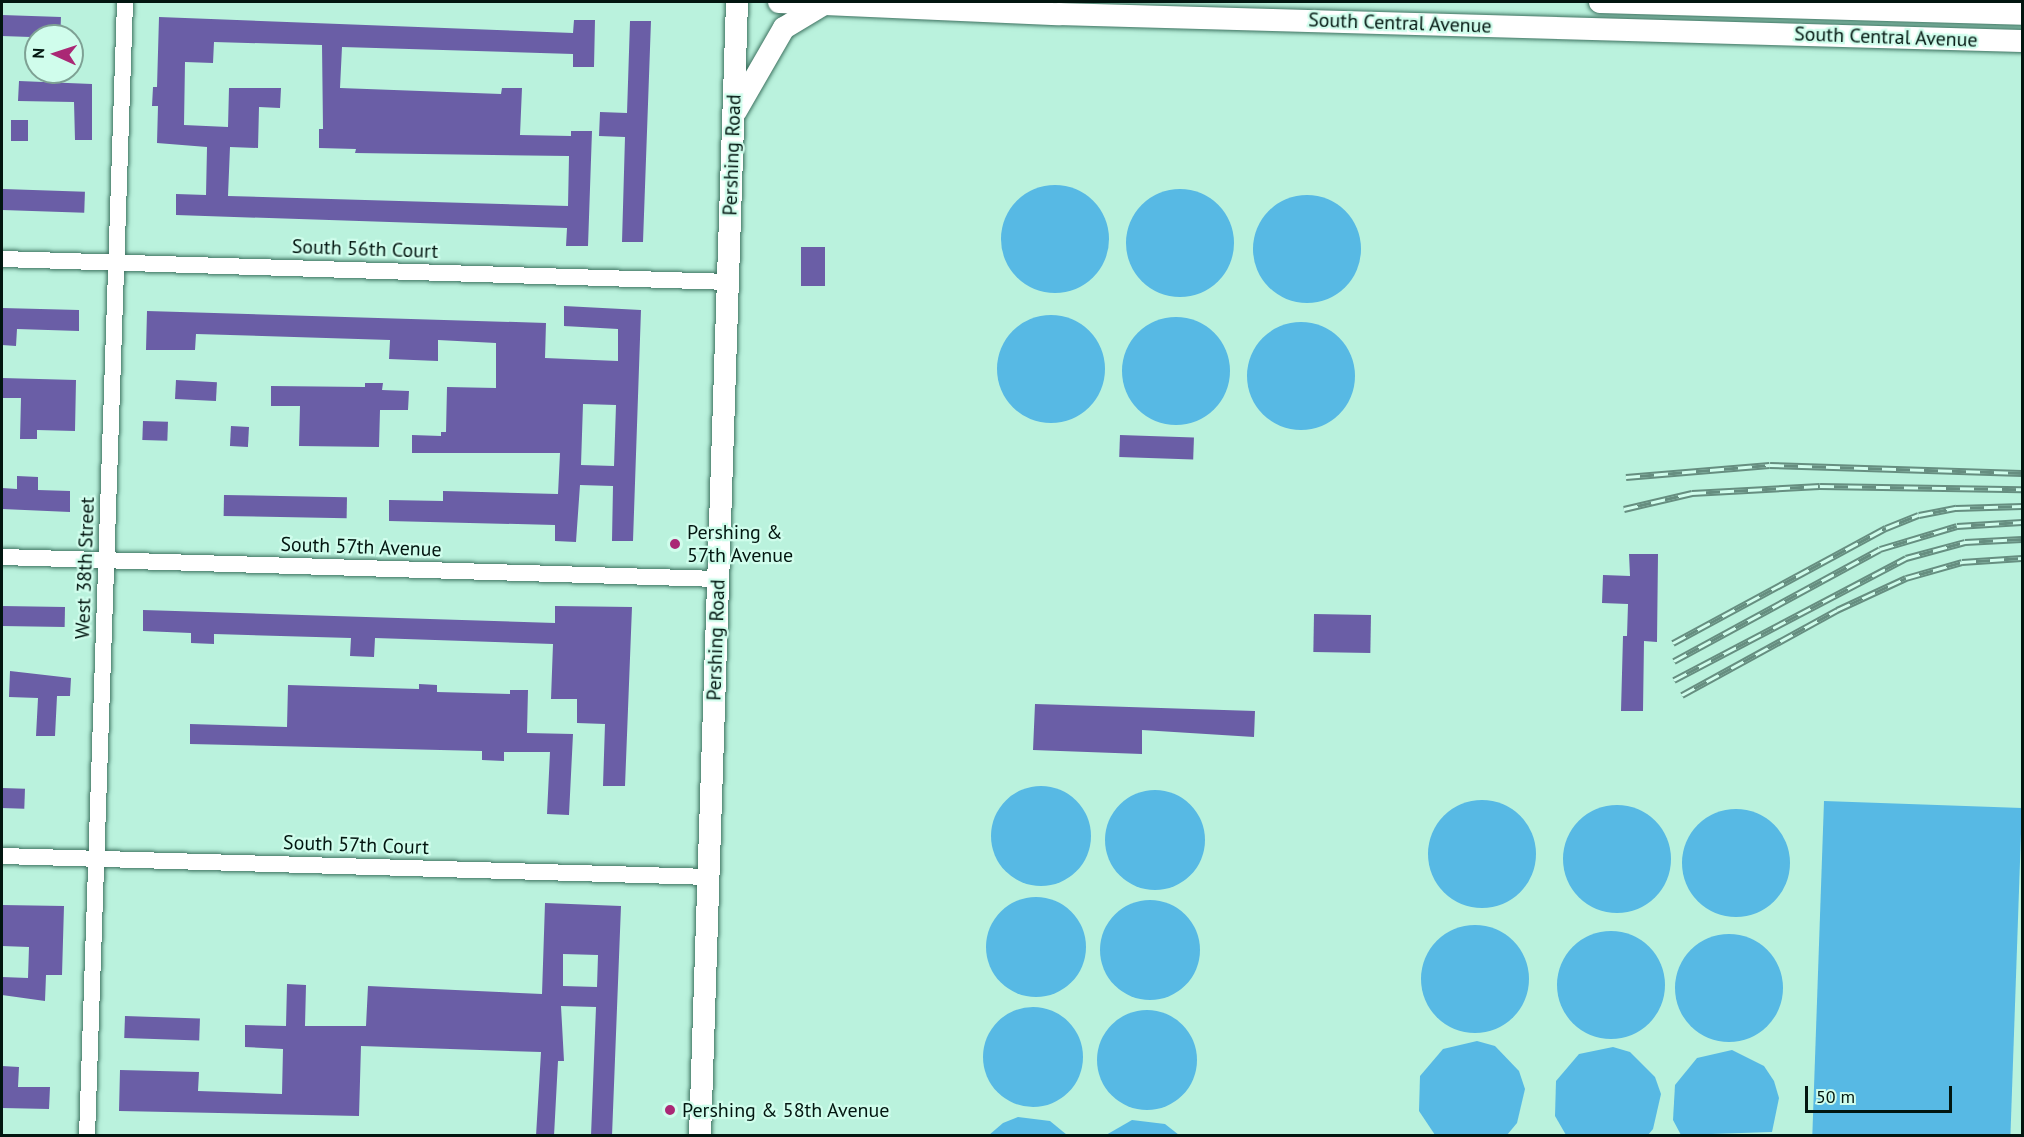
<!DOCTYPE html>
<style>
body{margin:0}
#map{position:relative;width:2024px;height:1137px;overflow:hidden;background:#baf2dd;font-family:"PT Sans",sans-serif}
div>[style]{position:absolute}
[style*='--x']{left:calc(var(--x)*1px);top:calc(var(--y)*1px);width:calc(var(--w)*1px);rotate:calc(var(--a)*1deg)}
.water>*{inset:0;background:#57b9e4;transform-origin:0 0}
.round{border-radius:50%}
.building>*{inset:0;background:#6a5ea6;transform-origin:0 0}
.roads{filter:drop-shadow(0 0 2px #3c715f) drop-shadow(0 0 2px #3c715f)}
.minor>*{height:16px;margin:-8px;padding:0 8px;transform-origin:8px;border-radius:8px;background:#fff}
.secondary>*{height:22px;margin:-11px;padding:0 11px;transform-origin:11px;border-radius:11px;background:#fff}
.rail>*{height:7px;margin-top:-3.5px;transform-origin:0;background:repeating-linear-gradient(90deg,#d0fdec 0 14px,#668e80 0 28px);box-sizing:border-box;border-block:2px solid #668e80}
.dots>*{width:16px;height:16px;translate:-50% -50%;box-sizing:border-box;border:3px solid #d0fdec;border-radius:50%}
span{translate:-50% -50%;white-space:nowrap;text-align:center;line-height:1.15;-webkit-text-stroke:4.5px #d0fdec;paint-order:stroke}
.street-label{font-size:20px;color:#021610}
.poi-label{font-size:20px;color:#021610}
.left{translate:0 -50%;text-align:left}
.frame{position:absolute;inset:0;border:3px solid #021610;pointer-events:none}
.north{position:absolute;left:24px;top:24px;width:60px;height:60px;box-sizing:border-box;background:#d0fdec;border:2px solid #7ea194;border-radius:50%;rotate:273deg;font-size:16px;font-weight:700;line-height:24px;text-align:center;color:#021610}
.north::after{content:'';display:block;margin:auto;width:21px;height:27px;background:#aa2875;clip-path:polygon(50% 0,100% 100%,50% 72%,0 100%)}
.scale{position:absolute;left:1805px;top:1086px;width:147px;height:27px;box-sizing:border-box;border:3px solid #021610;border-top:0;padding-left:8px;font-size:18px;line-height:21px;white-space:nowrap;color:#021610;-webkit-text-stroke:4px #d0fdec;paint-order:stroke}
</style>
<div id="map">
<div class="water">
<i class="round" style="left:1001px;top:185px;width:108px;height:108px"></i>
<i class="round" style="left:1126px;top:189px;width:108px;height:108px"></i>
<i class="round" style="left:1253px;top:195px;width:108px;height:108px"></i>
<i class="round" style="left:997px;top:315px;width:108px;height:108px"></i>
<i class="round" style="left:1122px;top:317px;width:108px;height:108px"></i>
<i class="round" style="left:1247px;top:322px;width:108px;height:108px"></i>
<i class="round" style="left:991px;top:786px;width:100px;height:100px"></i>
<i class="round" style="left:1105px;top:790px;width:100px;height:100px"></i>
<i class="round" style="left:1428px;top:800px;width:108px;height:108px"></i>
<i style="left:1824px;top:801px;width:198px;height:334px;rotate:2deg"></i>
<i class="round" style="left:1563px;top:805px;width:108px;height:108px"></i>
<i class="round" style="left:1682px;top:809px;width:108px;height:108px"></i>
<i class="round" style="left:986px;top:897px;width:100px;height:100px"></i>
<i class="round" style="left:1100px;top:900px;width:100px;height:100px"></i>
<i class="round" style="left:1421px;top:925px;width:108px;height:108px"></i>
<i class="round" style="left:1557px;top:931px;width:108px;height:108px"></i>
<i class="round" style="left:1675px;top:934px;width:108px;height:108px"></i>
<i class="round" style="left:983px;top:1007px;width:100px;height:100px"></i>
<i class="round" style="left:1097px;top:1010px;width:100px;height:100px"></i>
<i style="clip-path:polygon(1477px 1041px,1495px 1046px,1519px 1071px,1525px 1089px,1517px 1123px,1507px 1135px,1435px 1135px,1419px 1111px,1420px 1076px,1443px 1049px)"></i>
<i style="clip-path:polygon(1613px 1047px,1630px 1052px,1655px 1077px,1661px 1094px,1653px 1129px,1648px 1135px,1566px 1135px,1555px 1116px,1556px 1081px,1579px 1054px)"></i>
<i style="clip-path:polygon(1732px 1050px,1764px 1066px,1774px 1081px,1779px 1098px,1772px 1132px,1681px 1135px,1673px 1120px,1675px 1085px,1697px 1058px)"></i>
<i style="clip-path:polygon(1018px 1117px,1050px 1121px,1067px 1135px,989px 1135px,1003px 1123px)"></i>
<i style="clip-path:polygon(1132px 1120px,1165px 1124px,1179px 1135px,1106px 1135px)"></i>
</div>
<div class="building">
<i style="left:2px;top:15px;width:59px;height:21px;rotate:2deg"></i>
<i style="clip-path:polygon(evenodd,159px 17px,573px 33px,574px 20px,595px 20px,594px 67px,573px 67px,573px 54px,342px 47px,340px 88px,501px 94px,502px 88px,522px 88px,520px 135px,571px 136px,571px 131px,592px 131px,588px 246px,566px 246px,567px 228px,176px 215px,176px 194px,206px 195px,207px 147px,157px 143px,158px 106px,152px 106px,153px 87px,157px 87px,159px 17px,214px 42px,322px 45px,323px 129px,319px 129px,319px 148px,356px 149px,355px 153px,569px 156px,568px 206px,228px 196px,230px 147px,258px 148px,259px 107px,280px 108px,281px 88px,229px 88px,228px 127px,184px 125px,185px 62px,213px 63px,214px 42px)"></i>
<i style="clip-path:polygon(630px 21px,651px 21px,643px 242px,622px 242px,625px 137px,599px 136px,600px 112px,627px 113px)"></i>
<i style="clip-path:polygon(19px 81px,92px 84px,92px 140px,75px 140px,74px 102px,18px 101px)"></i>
<i style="left:11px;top:120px;width:17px;height:21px"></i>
<i style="left:3px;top:189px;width:82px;height:21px;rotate:2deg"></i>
<i style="left:801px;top:247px;width:24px;height:39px"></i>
<i style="clip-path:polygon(evenodd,564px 306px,641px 310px,633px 541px,612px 541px,613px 486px,580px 485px,576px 542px,555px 541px,555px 525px,389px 521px,389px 500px,443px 501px,443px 491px,558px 494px,560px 453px,412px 453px,412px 435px,441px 436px,441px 432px,446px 432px,447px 387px,496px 388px,496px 343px,438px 340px,438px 361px,389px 359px,390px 340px,196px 334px,195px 350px,146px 350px,147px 311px,546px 323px,545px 358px,618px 361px,618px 329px,564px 326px,564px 306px,583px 404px,616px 405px,614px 466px,581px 465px,583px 404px)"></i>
<i style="clip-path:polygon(2px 308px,79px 310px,79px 331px,17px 329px,16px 346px,2px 345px)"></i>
<i style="clip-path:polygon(2px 378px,76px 380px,75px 431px,37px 430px,37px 439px,20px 439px,21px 398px,2px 398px)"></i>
<i style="left:176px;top:380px;width:41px;height:19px;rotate:3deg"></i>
<i style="clip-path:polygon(365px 383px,383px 383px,382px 390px,409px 391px,408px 410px,380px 410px,379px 447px,299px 446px,300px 406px,271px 406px,271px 386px,365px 387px)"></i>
<i style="left:143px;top:421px;width:25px;height:19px;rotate:2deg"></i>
<i style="left:231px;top:426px;width:18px;height:20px;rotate:3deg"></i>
<i style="left:1120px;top:435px;width:74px;height:22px;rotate:2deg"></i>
<i style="clip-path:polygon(17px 476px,38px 477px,38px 490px,70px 491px,70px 512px,2px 509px,2px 488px,17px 489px)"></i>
<i style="left:224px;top:495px;width:123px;height:21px;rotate:1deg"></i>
<i style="clip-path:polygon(1629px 554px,1658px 554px,1657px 642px,1644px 641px,1643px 711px,1621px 711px,1623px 636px,1627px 636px,1628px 604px,1602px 603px,1603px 575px,1630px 576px)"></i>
<i style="left:2px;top:606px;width:63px;height:20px;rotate:1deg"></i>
<i style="clip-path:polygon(555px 606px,632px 607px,625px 786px,603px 786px,605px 724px,577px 723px,577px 699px,551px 699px,553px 644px,375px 638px,374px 657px,350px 656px,351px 638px,214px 634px,214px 644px,191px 643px,191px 633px,143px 631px,143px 610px,555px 623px)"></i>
<i style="left:1314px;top:614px;width:57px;height:38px;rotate:1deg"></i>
<i style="clip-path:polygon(10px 671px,71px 678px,70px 696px,57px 696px,55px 736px,36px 736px,38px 698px,9px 697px)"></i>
<i style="clip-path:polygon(419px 684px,437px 685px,437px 692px,510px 694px,510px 690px,528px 690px,527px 733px,573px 734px,569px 815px,547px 814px,550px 752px,504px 752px,504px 761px,482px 760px,482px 751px,190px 744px,190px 724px,287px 727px,288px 685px,419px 689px)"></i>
<i style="clip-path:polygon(1035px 704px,1255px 711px,1254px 737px,1142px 730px,1142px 754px,1033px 750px)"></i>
<i style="left:2px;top:788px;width:23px;height:20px;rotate:2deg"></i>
<i style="clip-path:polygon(evenodd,545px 903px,621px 906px,612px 1136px,591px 1136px,596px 1007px,561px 1006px,564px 1061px,558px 1061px,554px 1136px,536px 1136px,541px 1052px,361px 1046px,359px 1116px,119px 1111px,120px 1070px,199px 1072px,198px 1091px,282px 1094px,283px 1049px,245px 1047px,245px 1025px,286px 1026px,287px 984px,306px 985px,305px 1026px,366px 1026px,368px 986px,542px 994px,545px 903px,563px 954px,598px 955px,597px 987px,563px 986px,563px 954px)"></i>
<i style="clip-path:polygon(2px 905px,64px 906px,62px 975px,46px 975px,45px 1001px,2px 995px,2px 977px,28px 978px,29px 947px,2px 946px)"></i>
<i style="left:125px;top:1016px;width:75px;height:22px;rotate:2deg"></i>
<i style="clip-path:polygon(2px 1066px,19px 1067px,18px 1087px,50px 1087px,49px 1109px,2px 1108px)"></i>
</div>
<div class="roads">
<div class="minor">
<i style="--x:2;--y:259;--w:726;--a:1.81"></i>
<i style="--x:2;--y:557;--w:716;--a:1.76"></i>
<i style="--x:2;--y:856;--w:707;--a:1.7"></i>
<i style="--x:87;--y:1136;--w:1135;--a:-88.08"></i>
</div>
<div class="secondary">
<i style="--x:779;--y:2;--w:279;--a:2.5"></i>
<i style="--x:1058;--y:14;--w:964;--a:1.6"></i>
<i style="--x:1600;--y:2;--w:422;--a:1.6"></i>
<i style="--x:736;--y:111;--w:96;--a:-60"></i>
<i style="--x:784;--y:28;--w:47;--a:-31"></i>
<i style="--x:700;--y:1136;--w:1135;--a:-88.13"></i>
</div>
</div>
<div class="rail">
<i style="--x:1626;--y:477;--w:144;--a:-4.8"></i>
<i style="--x:1770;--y:465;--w:252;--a:1.8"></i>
<i style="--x:1624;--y:509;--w:70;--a:-13.2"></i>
<i style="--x:1692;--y:493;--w:128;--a:-3.1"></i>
<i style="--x:1820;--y:486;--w:202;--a:0.9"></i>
<i style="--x:1673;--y:643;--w:242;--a:-28.4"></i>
<i style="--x:1886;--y:528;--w:35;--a:-22"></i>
<i style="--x:1919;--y:515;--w:38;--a:-11"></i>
<i style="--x:1956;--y:508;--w:66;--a:-1.7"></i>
<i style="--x:1674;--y:661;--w:234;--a:-28.5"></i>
<i style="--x:1880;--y:549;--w:80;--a:-16.6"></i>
<i style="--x:1957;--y:526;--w:65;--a:-3.5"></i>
<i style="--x:1674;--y:680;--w:262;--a:-27.7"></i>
<i style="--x:1906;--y:558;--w:61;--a:-15.2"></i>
<i style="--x:1965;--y:542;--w:57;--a:-3"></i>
<i style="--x:1682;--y:695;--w:177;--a:-28.7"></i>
<i style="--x:1837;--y:610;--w:76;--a:-24.9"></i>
<i style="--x:1906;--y:578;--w:58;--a:-15.9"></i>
<i style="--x:1962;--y:562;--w:60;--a:-3.8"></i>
</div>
<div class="dots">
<i style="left:675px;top:544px;background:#aa2875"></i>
<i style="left:670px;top:1110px;background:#aa2875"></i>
</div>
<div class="street-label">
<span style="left:1400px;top:23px;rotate:2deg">South Central Avenue</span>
<span style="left:1886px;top:37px;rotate:2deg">South Central Avenue</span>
<span style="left:732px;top:155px;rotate:-88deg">Pershing Road</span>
<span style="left:365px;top:249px;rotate:2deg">South 56th Court</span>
<span style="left:361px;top:547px;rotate:2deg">South 57th Avenue</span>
<span style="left:85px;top:568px;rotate:-88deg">West 38th Street</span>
<span style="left:716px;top:640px;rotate:-88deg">Pershing Road</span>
<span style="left:356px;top:845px;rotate:2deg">South 57th Court</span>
</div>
<div class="poi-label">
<span class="left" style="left:687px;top:544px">Pershing &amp;<br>57th Avenue</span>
<span class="left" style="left:682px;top:1110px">Pershing &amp; 58th Avenue</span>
</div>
<div class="frame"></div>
<div class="north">N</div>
<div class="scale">50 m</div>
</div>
